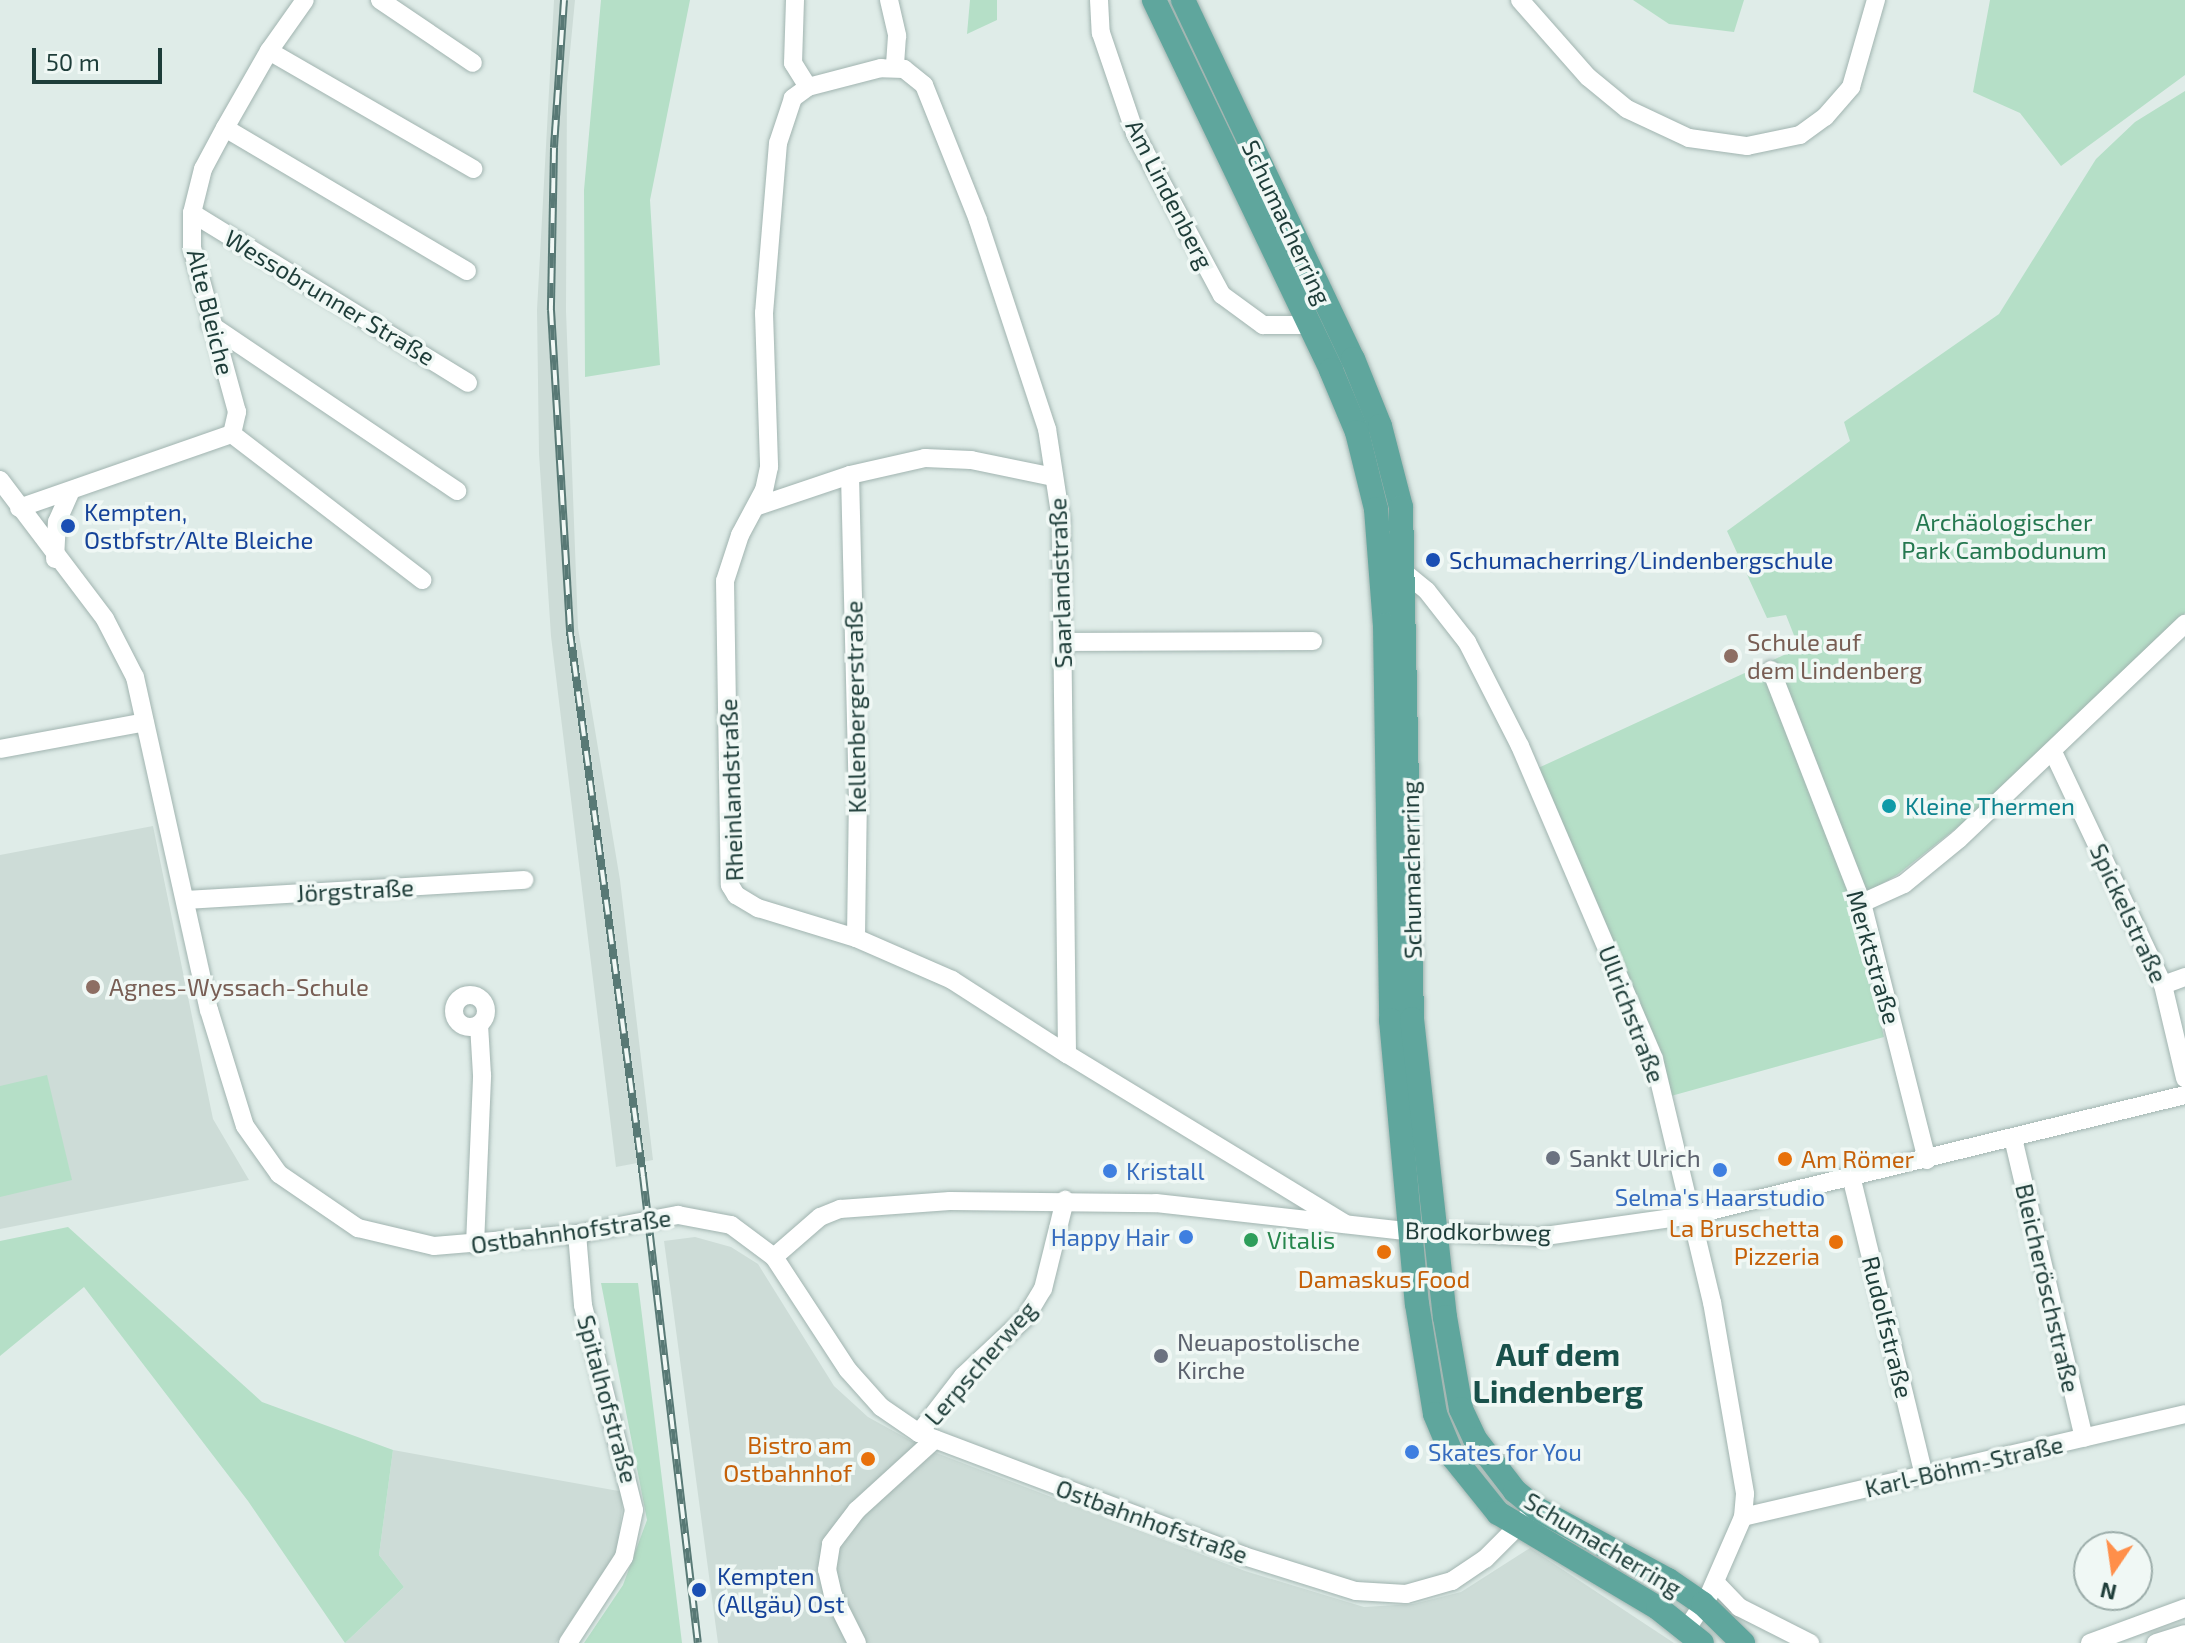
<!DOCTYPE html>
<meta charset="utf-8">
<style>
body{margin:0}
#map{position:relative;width:2185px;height:1643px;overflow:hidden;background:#dfece8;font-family:"Exo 2",sans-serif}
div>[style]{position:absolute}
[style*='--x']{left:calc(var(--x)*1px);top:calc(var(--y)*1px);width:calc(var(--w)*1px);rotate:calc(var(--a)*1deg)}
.built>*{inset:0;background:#cddcd7}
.green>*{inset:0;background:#b5dfc7}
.roads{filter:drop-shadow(0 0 2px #a1b4b0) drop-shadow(0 0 2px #a1b4b0)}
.minor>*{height:18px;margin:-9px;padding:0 9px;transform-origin:9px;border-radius:9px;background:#fff}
.minor>.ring{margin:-9px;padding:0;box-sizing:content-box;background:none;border:18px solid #fff;border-radius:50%}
.primary>*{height:24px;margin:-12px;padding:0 12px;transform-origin:12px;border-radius:12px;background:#5fa69d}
.rail>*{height:8px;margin-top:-4px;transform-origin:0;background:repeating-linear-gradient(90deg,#f0f8f5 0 15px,#587975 0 30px);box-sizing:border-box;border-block:2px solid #587975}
.dots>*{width:22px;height:22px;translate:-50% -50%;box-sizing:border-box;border:4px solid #f0f8f5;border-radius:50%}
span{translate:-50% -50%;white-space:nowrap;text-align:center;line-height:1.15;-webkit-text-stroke:7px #f0f8f5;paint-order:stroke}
.street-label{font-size:24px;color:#1e3d39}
.transit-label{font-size:24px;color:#164399}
.left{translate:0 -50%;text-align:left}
.park-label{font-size:24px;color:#257850}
.education-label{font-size:24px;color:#785e54}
.culture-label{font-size:24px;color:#0d838f}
.worship-label{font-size:24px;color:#5b616d}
.food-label{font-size:24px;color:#c56008}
.right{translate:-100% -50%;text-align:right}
.shop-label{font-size:24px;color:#366cbe}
.leisure-label{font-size:24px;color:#27864d}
.district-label{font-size:32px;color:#19514b;font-weight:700}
.north{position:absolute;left:2073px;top:1531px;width:80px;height:80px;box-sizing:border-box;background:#f0f8f5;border:2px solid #9cadaa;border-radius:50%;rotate:193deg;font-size:22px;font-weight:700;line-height:32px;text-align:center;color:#1e3d39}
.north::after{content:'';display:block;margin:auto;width:28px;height:36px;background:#ff8f4a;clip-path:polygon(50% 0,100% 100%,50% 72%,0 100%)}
.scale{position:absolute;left:32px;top:48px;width:130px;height:36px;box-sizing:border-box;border:4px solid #1e3d39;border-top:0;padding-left:10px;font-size:24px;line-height:28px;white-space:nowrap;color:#1e3d39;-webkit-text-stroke:6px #f0f8f5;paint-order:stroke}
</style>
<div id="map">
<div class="built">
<i style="clip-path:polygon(554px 0,575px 0,567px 83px,566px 311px,578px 628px,620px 880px,653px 1160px,616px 1167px,551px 636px,539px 454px,537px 310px)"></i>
<i style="clip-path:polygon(153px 826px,213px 1119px,249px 1180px,0 1229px,0 855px)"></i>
<i style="clip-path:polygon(695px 1237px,731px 1247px,758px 1264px,834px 1386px,868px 1417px,926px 1449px,1245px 1571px,1364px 1607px,1413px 1604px,1461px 1592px,1530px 1548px,1674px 1643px,718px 1643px,664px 1241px)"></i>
<i style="clip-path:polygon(393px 1450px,624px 1492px,617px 1551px,556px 1643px,345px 1643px,404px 1587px,379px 1555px)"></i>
</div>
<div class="green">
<i style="clip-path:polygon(601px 0,690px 0,650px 200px,660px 365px,585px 377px,584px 190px)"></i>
<i style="clip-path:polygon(970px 0,997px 0,997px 20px,967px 34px)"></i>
<i style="clip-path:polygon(1633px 0,1744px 0,1734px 32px,1669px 24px)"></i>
<i style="clip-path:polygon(1990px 0,2185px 0,2185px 75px,2061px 166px,2020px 113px,1973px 92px)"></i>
<i style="clip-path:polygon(2185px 91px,2185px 613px,1974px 814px,1897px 875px,1852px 901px,1884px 1037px,1671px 1096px,1536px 769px,1799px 648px,1786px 615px,1767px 618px,1727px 531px,1850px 441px,1844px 422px,1999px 314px,2096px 159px,2135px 122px)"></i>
<i style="clip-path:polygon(47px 1075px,72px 1180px,0 1197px,0 1086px)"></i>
<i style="clip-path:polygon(68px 1227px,262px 1402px,393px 1450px,379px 1555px,404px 1587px,345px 1643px,248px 1501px,84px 1287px,0 1356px,0 1241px)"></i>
<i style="clip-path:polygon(601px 1283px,638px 1283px,682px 1643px,584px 1643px,623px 1585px,647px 1520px)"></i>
</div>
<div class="roads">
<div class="minor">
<i style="--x:380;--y:0;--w:112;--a:34.1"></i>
<i style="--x:795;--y:0;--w:63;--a:91.8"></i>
<i style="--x:793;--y:63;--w:28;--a:58"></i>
<i style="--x:889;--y:0;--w:37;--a:77"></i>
<i style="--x:897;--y:36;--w:32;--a:94"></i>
<i style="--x:1099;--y:0;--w:33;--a:87"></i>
<i style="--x:1101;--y:33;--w:106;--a:71.2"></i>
<i style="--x:1135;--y:133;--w:184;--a:61.8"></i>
<i style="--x:1222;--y:295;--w:51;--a:36.2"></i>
<i style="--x:1263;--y:325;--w:45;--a:0"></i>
<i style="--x:1520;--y:0;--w:103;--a:48.6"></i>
<i style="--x:1588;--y:77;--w:50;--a:39.4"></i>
<i style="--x:1627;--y:109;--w:68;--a:25.1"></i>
<i style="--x:1689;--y:138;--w:59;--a:7.9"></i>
<i style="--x:1747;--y:146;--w:54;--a:-11.7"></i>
<i style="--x:1800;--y:135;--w:31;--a:-36"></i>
<i style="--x:1825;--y:117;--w:40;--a:-49"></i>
<i style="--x:1851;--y:87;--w:91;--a:-74"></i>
<i style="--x:269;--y:51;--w:236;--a:30"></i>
<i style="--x:225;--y:128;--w:281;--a:30.6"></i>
<i style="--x:192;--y:213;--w:324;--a:31.6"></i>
<i style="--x:211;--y:325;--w:297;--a:34"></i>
<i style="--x:232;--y:434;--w:23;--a:-77"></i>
<i style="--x:237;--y:412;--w:170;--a:-105.3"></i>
<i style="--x:192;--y:248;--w:35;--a:-90"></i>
<i style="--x:192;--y:213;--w:45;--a:-76"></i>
<i style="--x:203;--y:169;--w:47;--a:-61.8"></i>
<i style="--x:225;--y:128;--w:89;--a:-60.3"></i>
<i style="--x:269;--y:51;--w:62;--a:-54.8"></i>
<i style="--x:232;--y:434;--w:240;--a:37.5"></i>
<i style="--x:850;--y:475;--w:319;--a:88.6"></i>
<i style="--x:858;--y:794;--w:144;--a:90.8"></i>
<i style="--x:0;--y:480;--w:174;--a:52.9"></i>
<i style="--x:105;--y:619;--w:65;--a:62.7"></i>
<i style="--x:135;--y:677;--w:341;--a:77.5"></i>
<i style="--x:209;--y:1010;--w:121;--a:72.8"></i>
<i style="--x:245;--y:1126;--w:59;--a:54.7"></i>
<i style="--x:279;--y:1174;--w:96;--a:34.4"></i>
<i style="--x:358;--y:1228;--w:78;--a:13.3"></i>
<i style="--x:434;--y:1246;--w:144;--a:-4.8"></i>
<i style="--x:577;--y:1234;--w:103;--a:-10.7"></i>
<i style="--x:678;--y:1215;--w:54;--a:10.7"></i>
<i style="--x:731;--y:1225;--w:54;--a:36.7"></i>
<i style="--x:774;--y:1257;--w:135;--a:56.8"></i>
<i style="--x:848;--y:1370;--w:50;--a:48.3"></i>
<i style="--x:881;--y:1407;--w:46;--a:34.4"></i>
<i style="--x:919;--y:1433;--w:347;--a:20.7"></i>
<i style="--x:1244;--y:1556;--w:117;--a:17.4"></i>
<i style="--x:1356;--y:1591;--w:50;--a:3.4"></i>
<i style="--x:1406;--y:1594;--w:48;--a:-15.8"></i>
<i style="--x:1452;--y:1581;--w:40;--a:-34"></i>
<i style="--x:1485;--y:1559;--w:58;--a:-45"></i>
<i style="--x:758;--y:506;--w:97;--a:-18.6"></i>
<i style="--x:850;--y:475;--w:77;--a:-12.8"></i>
<i style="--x:925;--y:458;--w:46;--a:2.5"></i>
<i style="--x:971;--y:460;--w:85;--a:11.6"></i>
<i style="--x:19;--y:508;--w:225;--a:-19.2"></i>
<i style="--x:55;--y:559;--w:37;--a:-87"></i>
<i style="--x:57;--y:522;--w:34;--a:-66"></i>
<i style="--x:1405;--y:573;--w:28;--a:39"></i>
<i style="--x:1427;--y:591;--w:65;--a:51.9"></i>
<i style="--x:1467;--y:642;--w:117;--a:63"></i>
<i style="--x:1520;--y:746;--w:340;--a:66.8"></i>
<i style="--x:1654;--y:1059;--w:250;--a:76.6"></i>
<i style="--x:1712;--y:1302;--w:195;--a:80.2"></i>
<i style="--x:1745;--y:1494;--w:23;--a:95"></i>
<i style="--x:1743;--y:1517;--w:85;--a:113.6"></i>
<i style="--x:1709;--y:1595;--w:42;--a:123.3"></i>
<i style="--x:1063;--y:642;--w:250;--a:-0.2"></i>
<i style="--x:1771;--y:670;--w:250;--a:68.7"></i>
<i style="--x:1862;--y:903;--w:265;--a:75.8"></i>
<i style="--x:0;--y:749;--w:147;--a:-10.5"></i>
<i style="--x:2054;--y:754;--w:255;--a:64.7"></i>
<i style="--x:2163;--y:985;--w:96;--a:76.7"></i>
<i style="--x:186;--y:900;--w:339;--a:-3.4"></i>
<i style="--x:1862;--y:903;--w:46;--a:-24.3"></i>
<i style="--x:1904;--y:884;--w:71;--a:-39.3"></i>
<i style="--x:1959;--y:839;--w:312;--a:-43.6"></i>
<i style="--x:2163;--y:985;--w:23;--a:-20"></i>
<i class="ring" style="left:454px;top:995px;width:14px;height:14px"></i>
<i style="--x:1067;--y:1054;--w:534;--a:-90.64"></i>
<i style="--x:1061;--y:520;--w:92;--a:-98.7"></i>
<i style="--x:1047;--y:429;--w:220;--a:-108.3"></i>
<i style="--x:978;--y:220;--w:145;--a:-111.8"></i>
<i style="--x:924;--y:85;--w:26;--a:-141"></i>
<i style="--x:904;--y:69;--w:23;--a:-178"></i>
<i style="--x:881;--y:68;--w:75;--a:165.4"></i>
<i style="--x:808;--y:87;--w:19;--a:144"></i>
<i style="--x:793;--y:98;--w:47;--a:108.4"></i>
<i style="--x:778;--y:143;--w:171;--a:94.7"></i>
<i style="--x:764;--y:313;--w:154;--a:88.1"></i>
<i style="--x:769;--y:467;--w:24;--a:102"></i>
<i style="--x:764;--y:490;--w:51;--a:118.1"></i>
<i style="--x:740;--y:535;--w:48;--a:108.1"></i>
<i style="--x:725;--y:581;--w:304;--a:89.1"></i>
<i style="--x:730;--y:885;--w:12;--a:59"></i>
<i style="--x:736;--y:895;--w:26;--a:31"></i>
<i style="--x:758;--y:908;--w:102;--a:17"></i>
<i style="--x:856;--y:938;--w:105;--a:23.6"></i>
<i style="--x:952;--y:980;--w:137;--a:32.8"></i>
<i style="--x:1067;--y:1054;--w:326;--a:31.4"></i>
<i style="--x:2013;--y:1138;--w:308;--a:76.7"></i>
<i style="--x:1852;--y:1180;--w:304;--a:76.3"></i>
<i style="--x:475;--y:1245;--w:170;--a:-87.6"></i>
<i style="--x:482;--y:1075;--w:50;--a:-93.4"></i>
<i style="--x:774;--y:1257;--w:61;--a:-41"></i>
<i style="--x:820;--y:1217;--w:22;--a:-22"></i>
<i style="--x:840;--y:1209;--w:110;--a:-4.2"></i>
<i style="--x:950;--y:1201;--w:206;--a:0.6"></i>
<i style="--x:1156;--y:1203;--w:244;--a:6.4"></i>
<i style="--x:1398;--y:1230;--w:140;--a:2.9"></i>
<i style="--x:1538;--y:1237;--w:157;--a:-8.1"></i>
<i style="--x:1693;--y:1215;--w:506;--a:-13.71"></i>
<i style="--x:919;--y:1433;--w:72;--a:-52.3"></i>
<i style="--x:963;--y:1376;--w:86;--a:-43.1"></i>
<i style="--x:1026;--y:1317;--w:33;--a:-59"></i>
<i style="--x:1043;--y:1289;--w:92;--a:-76.1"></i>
<i style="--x:1743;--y:1517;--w:454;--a:-13.1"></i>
<i style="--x:1715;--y:1582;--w:35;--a:46"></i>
<i style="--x:1739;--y:1607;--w:80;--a:26.9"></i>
<i style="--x:568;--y:1643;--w:103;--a:-56.9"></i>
<i style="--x:624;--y:1557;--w:48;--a:-78"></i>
<i style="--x:634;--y:1510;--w:211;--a:-104"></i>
<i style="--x:583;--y:1305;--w:71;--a:-94.8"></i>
<i style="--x:857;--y:1643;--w:54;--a:-116.6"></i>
<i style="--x:833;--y:1595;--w:26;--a:-103"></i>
<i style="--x:827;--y:1570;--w:26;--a:-81"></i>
<i style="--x:831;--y:1544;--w:43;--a:-52.6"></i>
<i style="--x:857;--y:1510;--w:105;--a:-42.3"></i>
<i style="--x:2090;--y:1643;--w:101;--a:-20.2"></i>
<i style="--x:2156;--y:1643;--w:30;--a:-17"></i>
</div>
<div class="primary">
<i style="--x:1154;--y:0;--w:410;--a:64.4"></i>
<i style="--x:1331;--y:370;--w:67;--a:67.2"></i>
<i style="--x:1357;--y:432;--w:79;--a:76.1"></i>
<i style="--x:1376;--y:509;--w:116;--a:85.6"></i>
<i style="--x:1385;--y:625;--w:395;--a:89.1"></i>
<i style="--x:1391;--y:1020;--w:285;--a:84.8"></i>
<i style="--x:1417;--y:1304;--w:111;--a:80.7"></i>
<i style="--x:1435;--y:1414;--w:47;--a:67.3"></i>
<i style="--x:1453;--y:1457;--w:72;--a:51.2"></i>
<i style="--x:1498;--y:1513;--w:186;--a:30.7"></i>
<i style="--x:1658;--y:1608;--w:56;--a:38.5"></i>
<i style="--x:1183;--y:0;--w:397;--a:64.7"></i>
<i style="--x:1353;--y:359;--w:72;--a:68.1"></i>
<i style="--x:1380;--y:426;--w:84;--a:75.5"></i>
<i style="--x:1401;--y:507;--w:512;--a:88.77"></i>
<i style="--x:1412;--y:1019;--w:300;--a:83.7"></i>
<i style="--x:1445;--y:1317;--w:93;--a:80.1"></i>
<i style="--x:1461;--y:1409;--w:33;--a:65"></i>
<i style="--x:1475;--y:1439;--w:66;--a:52.4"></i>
<i style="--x:1515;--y:1491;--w:28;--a:39"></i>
<i style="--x:1537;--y:1509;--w:149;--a:28.5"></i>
<i style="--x:1668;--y:1580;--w:42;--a:34.4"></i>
<i style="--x:1703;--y:1604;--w:56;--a:44.3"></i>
</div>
</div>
<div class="rail">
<i style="--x:564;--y:0;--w:148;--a:93.9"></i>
<i style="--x:554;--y:148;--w:162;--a:91.1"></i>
<i style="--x:551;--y:310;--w:323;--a:86.6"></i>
<i style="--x:570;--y:632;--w:549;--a:82.36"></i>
<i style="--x:643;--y:1176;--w:470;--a:83.3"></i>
</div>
<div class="dots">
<i style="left:68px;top:526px;background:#1a4fb4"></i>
<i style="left:1433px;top:560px;background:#1a4fb4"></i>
<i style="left:1731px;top:656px;background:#8d6e63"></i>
<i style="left:1889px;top:806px;background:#0f9aa8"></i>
<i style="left:93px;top:987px;background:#8d6e63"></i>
<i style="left:1553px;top:1158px;background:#6b7280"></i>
<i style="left:1785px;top:1159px;background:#e8710a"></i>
<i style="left:1720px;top:1170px;background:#3f7fe0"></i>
<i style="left:1110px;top:1171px;background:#3f7fe0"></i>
<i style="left:1186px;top:1237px;background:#3f7fe0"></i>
<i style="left:1251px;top:1240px;background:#2e9e5b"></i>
<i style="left:1836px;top:1242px;background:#e8710a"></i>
<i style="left:1384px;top:1252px;background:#e8710a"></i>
<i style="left:1161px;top:1356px;background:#6b7280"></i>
<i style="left:1412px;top:1452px;background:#3f7fe0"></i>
<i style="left:868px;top:1459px;background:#e8710a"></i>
<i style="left:699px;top:1590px;background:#1a4fb4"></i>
</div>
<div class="street-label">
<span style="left:1170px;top:194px;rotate:63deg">Am Lindenberg</span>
<span style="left:1287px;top:222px;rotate:65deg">Schumacherring</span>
<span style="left:330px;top:297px;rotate:31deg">Wessobrunner Straße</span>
<span style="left:211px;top:312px;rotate:76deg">Alte Bleiche</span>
<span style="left:1060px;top:583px;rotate:-92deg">Saarlandstraße</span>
<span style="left:855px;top:707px;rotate:-91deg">Kellenbergerstraße</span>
<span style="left:731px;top:790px;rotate:-92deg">Rheinlandstraße</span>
<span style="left:1411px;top:870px;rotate:-91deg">Schumacherring</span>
<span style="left:355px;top:890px;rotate:-3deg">Jörgstraße</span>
<span style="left:2129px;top:913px;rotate:65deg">Spickelstraße</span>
<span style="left:1874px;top:957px;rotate:74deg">Merktstraße</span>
<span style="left:1632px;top:1014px;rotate:69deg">Ullrichstraße</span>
<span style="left:571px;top:1231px;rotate:-8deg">Ostbahnhofstraße</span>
<span style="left:1478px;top:1231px;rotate:1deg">Brodkorbweg</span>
<span style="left:2048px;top:1288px;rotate:77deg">Bleicheröschstraße</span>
<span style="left:1888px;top:1327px;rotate:76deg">Rudolfstraße</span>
<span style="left:980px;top:1363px;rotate:-49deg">Lerpscherweg</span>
<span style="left:608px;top:1399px;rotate:75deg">Spitalhofstraße</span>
<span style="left:1964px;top:1466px;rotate:-13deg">Karl-Böhm-Straße</span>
<span style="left:1152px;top:1521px;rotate:20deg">Ostbahnhofstraße</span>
<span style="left:1603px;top:1544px;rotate:31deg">Schumacherring</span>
</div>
<div class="transit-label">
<span class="left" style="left:84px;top:526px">Kempten,<br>Ostbfstr/Alte Bleiche</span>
<span class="left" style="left:1449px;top:560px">Schumacherring/Lindenbergschule</span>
<span class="left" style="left:717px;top:1590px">Kempten<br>(Allgäu) Ost</span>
</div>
<div class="park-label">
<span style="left:2004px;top:536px">Archäologischer<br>Park Cambodunum</span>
</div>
<div class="education-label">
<span class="left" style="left:1747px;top:656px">Schule auf<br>dem Lindenberg</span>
<span class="left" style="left:109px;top:987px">Agnes-Wyssach-Schule</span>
</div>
<div class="culture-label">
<span class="left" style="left:1905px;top:806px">Kleine Thermen</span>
</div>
<div class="worship-label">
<span class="left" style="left:1569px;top:1158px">Sankt Ulrich</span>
<span class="left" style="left:1177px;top:1356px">Neuapostolische<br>Kirche</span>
</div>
<div class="food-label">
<span class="left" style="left:1801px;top:1159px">Am Römer</span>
<span class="right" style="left:1820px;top:1242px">La Bruschetta<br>Pizzeria</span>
<span style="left:1384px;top:1279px">Damaskus Food</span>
<span class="right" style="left:852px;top:1459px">Bistro am<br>Ostbahnhof</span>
</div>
<div class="shop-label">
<span class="left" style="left:1126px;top:1171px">Kristall</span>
<span style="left:1720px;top:1197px">Selma's Haarstudio</span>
<span class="right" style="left:1170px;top:1237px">Happy Hair</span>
<span class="left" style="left:1428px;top:1452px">Skates for You</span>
</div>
<div class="leisure-label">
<span class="left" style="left:1267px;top:1240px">Vitalis</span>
</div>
<div class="district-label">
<span style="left:1558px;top:1372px">Auf dem<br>Lindenberg</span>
</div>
<div class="north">N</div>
<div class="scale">50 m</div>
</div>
